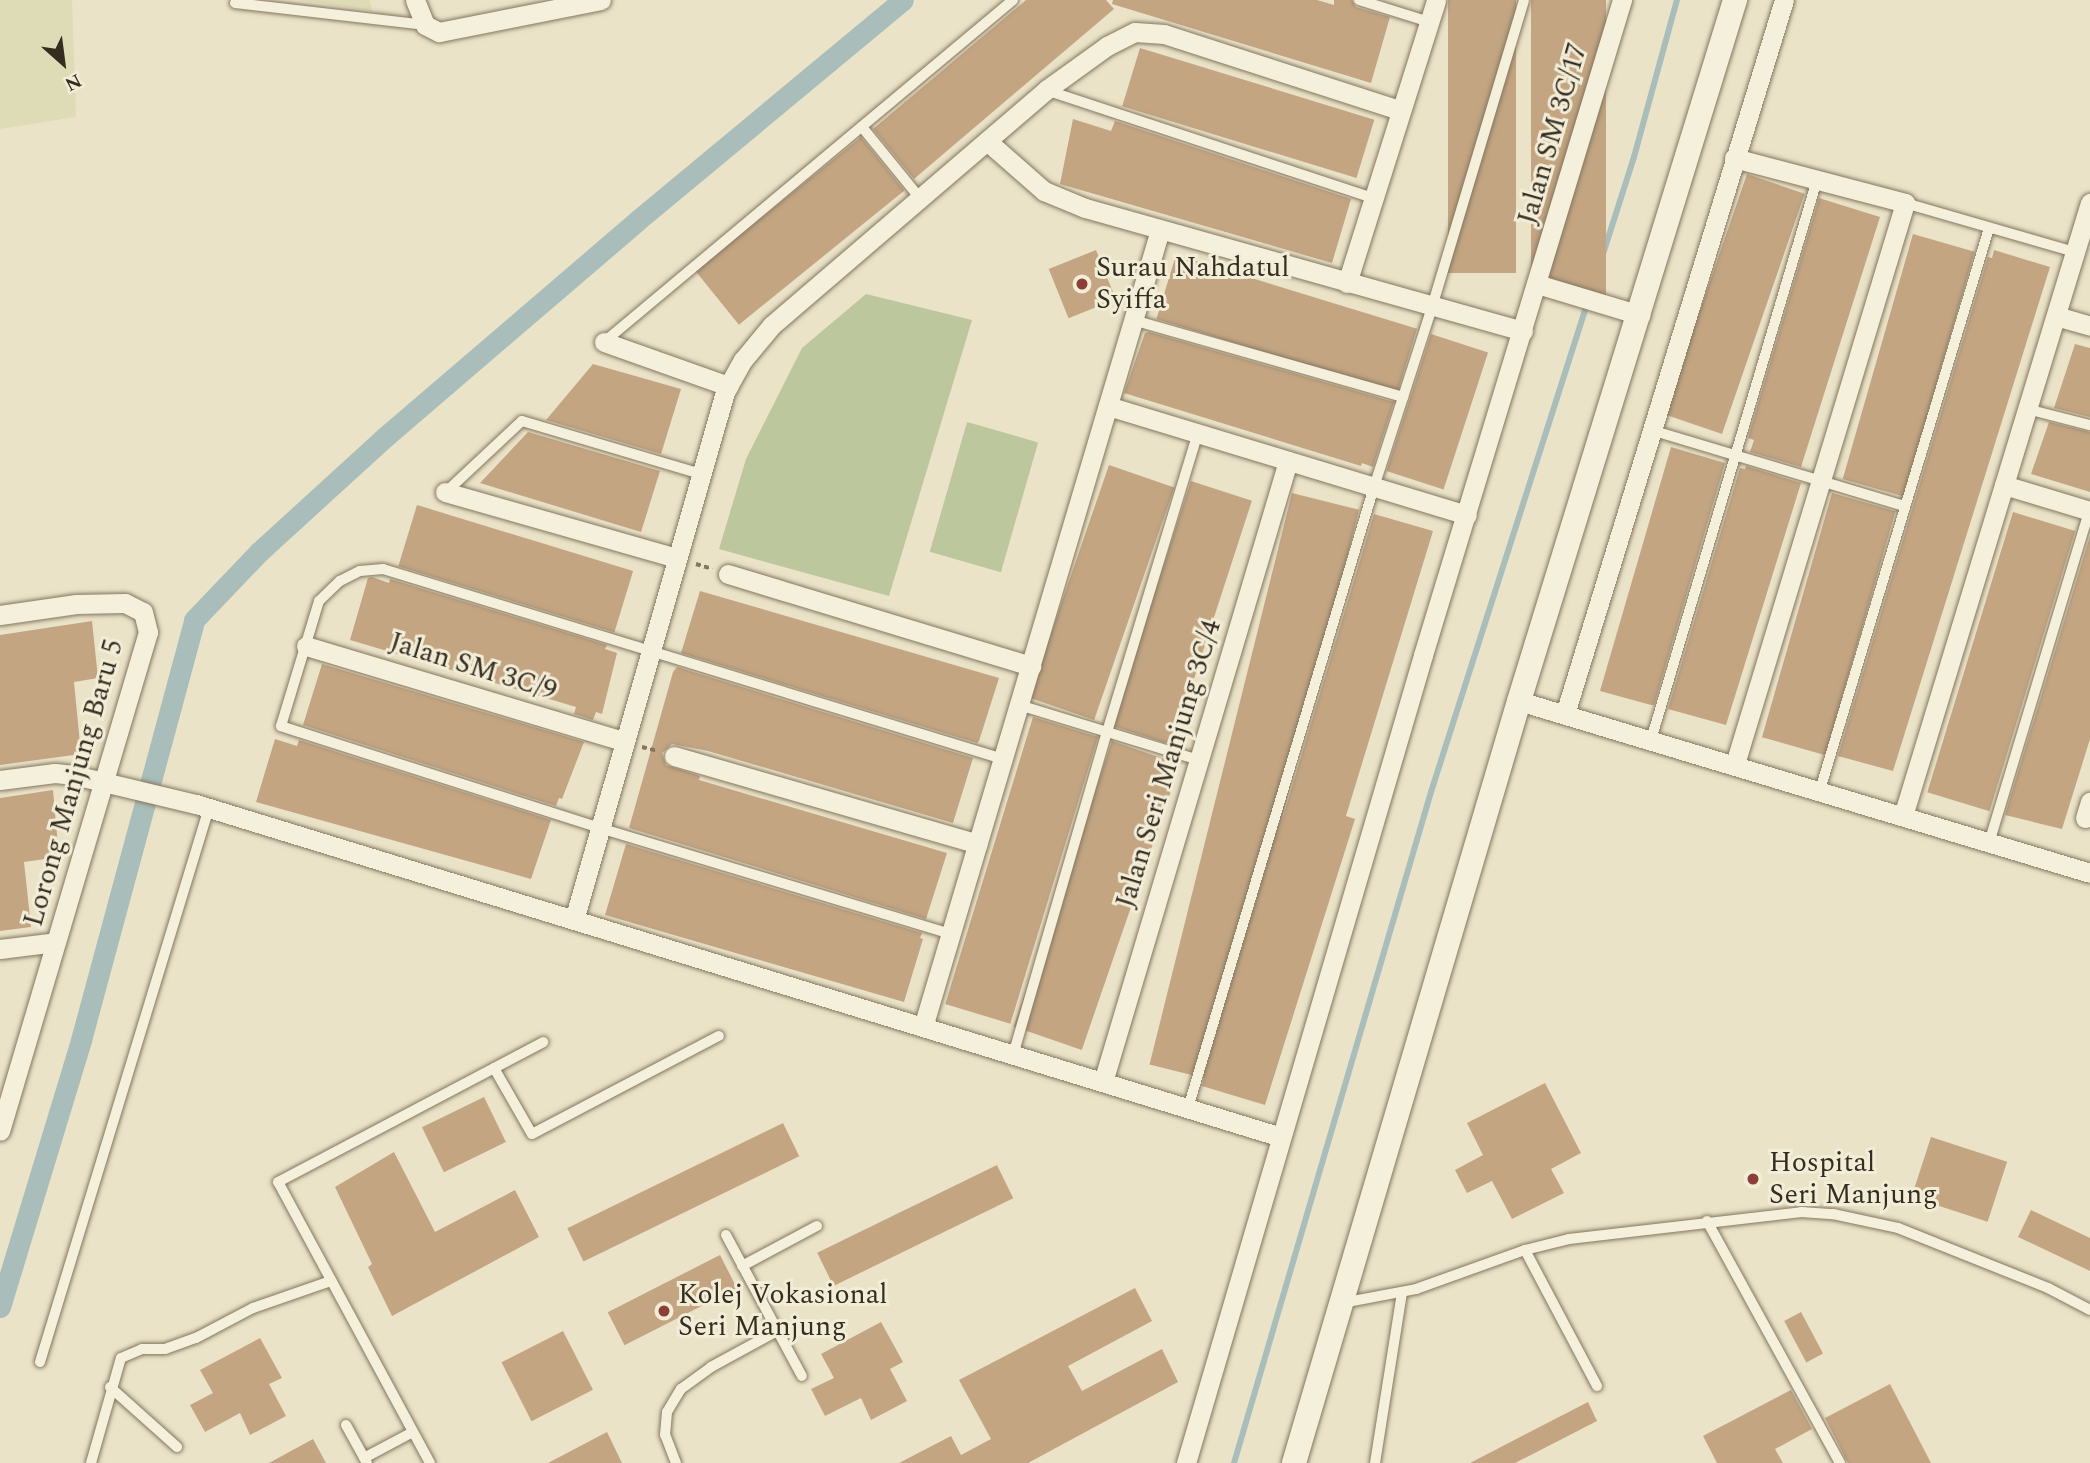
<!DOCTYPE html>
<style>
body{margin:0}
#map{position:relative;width:2090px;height:1463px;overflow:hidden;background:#eae3c8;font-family:Spectral,serif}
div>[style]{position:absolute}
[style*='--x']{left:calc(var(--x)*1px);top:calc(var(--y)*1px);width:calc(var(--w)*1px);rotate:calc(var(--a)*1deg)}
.farmland>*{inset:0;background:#dedcb6}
.green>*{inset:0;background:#bdc79d;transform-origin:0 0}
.stream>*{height:6px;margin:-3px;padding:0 3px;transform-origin:3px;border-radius:3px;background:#a9beba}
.canal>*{height:21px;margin:-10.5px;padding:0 10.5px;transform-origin:10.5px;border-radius:10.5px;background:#a9beba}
.building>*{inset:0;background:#c3a582;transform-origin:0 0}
.path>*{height:3.5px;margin-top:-1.75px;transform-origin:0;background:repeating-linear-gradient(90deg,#84775f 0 5px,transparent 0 8.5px)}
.roads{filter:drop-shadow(0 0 2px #84775f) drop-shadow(0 0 2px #84775f)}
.service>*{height:10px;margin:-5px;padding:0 5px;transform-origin:5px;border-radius:5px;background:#f5f0db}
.minor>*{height:19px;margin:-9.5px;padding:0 9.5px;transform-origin:9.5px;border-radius:9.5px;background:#f5f0db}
.tertiary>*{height:24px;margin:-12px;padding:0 12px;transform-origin:12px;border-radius:12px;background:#f5f0db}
.dots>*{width:19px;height:19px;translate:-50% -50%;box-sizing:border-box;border:4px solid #f2edd7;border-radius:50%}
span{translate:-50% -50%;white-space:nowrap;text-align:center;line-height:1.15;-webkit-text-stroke:6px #f2edd7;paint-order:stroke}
.street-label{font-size:28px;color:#362d21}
.poi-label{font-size:28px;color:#362d21}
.left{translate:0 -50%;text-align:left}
.north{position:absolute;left:28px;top:28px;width:70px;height:70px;-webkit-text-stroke:5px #f2edd7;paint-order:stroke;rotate:152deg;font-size:19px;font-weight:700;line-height:28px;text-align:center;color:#362d21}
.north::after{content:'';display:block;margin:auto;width:24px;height:32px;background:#362d21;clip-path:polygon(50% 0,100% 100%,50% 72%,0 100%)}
</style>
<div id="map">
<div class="farmland">
<i style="clip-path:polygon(0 0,72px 0,76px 117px,0 129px)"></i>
<i style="clip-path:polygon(297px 0,370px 0,372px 11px)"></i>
</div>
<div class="green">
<i style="clip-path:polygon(866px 294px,972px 320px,889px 596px,719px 549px,746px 459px,802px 348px)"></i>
<i style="left:967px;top:422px;width:74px;height:135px;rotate:16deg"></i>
</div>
<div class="stream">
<i style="--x:1234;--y:1463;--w:699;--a:-73.64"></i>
<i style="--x:1431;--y:792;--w:667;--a:-72.27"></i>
<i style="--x:1634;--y:157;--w:163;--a:-74.7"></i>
</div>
<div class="canal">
<i style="--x:0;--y:1307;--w:279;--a:-73.1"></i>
<i style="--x:81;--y:1040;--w:435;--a:-74.9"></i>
<i style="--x:194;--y:620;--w:94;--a:-46.3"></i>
<i style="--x:259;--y:552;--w:171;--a:-42.4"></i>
<i style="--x:385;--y:437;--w:333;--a:-40.6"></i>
<i style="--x:638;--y:220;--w:344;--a:-39.7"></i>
</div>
<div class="building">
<i style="clip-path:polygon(1026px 0,1106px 0,1114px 9px,914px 179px,873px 129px)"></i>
<i style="clip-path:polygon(1113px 0,1317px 0,1334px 5px,1334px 0,1352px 0,1356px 7px,1390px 17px,1371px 83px,1112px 4px)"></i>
<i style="left:1448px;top:0;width:68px;height:273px"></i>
<i style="left:1531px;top:0;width:75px;height:296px"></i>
<i style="left:1140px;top:48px;width:245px;height:61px;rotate:17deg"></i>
<i style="clip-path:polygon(1073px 119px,1111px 131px,1115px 121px,1351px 199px,1332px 263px,1060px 184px)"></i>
<i style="left:861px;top:137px;width:69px;height:213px;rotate:51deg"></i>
<i style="left:1747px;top:174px;width:61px;height:254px;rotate:19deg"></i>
<i style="clip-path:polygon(1819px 198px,1880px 217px,1801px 467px,1750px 452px,1754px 440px,1748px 438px)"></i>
<i style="left:1913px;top:234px;width:64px;height:255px;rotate:16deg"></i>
<i style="left:1096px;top:250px;width:53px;height:51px;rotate:68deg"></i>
<i style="clip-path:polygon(1994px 250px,2050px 267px,1893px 771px,1838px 756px,1988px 257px,1992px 258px)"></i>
<i style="left:1176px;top:255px;width:252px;height:67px;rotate:17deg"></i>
<i style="clip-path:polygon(1149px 332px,1394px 402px,1373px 467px,1362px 463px,1361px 466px,1124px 393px,1145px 333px)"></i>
<i style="left:1431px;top:334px;width:60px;height:144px;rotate:18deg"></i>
<i style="clip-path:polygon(2075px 344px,2090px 348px,2090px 417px,2054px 408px)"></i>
<i style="clip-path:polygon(593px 364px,681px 389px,661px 454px,546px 420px)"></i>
<i style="clip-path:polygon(2049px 422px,2090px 432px,2090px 492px,2031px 474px)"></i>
<i style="clip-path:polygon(528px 432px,660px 471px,641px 532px,480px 483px)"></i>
<i style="clip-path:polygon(1671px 447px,1725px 463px,1654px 705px,1651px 705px,1600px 691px)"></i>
<i style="left:1109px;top:465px;width:69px;height:246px;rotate:19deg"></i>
<i style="clip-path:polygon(1746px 466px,1801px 483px,1726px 725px,1668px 709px,1740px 468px,1745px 469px)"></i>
<i style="left:1191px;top:481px;width:64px;height:257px;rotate:18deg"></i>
<i style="left:1292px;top:493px;width:69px;height:589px;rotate:14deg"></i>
<i style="left:1832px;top:493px;width:66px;height:254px;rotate:16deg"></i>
<i style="left:417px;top:505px;width:226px;height:64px;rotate:17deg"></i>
<i style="left:2013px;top:512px;width:65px;height:293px;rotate:17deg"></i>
<i style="clip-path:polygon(1374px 514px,1433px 531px,1346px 816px,1355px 819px,1265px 1105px,1202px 1086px)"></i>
<i style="clip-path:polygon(2090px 536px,2090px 739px,2062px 829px,2005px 815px)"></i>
<i style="clip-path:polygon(372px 577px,389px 583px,390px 579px,607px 645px,605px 649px,617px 653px,602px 714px,596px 712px,593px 720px,574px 714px,576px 707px,350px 640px,368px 578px)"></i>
<i style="clip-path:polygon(700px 591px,999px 678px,979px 741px,977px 743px,681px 653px)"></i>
<i style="clip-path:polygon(92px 621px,98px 678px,74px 682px,81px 754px,0 765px,0 635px)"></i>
<i style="clip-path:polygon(322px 664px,584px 742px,562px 799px,559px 798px,556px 806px,303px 725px)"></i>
<i style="clip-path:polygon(677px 667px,973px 758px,953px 823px,708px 751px,672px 744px,662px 753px,666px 765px,700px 776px,699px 780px,947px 853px,926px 919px,629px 828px,673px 672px)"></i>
<i style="left:1033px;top:717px;width:68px;height:300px;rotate:17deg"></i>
<i style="clip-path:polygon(275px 739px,297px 746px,299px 740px,551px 820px,531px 879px,256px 802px)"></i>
<i style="left:1112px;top:741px;width:72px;height:302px;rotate:19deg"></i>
<i style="clip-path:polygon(53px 790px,59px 857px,24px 862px,31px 927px,0 931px,0 798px)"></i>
<i style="clip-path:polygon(626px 844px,922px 933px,920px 938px,923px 939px,904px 1002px,605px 915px)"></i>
<i style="clip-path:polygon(1545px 1083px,1581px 1153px,1551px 1169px,1564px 1193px,1512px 1219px,1492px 1181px,1467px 1193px,1455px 1170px,1483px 1155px,1467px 1123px)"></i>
<i style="left:484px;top:1097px;width:50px;height:69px;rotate:64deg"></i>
<i style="left:783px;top:1123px;width:37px;height:240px;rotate:64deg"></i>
<i style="left:1931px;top:1137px;width:80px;height:63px;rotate:18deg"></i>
<i style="clip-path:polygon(394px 1152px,435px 1232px,515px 1190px,539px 1237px,392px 1316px,368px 1267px,372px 1264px,335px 1187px)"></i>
<i style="left:997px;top:1165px;width:37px;height:200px;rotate:64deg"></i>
<i style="clip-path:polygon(2031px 1210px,2090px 1238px,2090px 1271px,2018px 1237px)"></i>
<i style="left:720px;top:1255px;width:37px;height:126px;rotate:63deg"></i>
<i style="clip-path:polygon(1135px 1288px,1152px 1321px,1068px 1366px,1082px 1391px,1162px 1349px,1178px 1382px,1028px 1463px,899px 1463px,951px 1436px,961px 1455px,991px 1439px,959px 1380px)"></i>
<i style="left:1801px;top:1312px;width:47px;height:19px;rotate:62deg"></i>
<i style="clip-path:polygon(881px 1322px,903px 1362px,890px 1369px,907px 1401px,871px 1420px,861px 1398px,825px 1416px,811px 1389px,834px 1378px,821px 1354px)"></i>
<i style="left:563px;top:1331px;width:66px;height:69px;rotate:63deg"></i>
<i style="clip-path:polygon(260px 1338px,282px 1378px,269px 1384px,286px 1416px,250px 1435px,240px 1413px,205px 1432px,190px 1405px,213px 1393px,200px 1370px)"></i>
<i style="clip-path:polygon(1890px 1384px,1931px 1463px,1848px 1463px,1825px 1418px)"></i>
<i style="clip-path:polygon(1791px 1390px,1812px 1429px,1775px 1449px,1783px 1463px,1717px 1463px,1703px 1436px)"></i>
<i style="clip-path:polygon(1588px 1402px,1597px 1421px,1515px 1463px,1470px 1463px)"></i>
<i style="clip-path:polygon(607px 1432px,622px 1463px,548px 1463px)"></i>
<i style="clip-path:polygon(313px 1439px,326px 1463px,269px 1463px)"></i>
</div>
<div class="path">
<i style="--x:696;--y:564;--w:17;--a:17"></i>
<i style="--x:642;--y:747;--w:16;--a:14"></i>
</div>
<div class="roads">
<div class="service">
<i style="--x:1359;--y:0;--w:73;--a:17.4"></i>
<i style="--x:235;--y:3;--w:190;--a:6.6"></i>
<i style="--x:1046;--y:90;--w:344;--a:18.3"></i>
<i style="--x:862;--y:127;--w:92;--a:50.8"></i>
<i style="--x:1905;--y:203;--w:177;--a:16.1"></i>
<i style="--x:1133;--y:320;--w:281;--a:15.9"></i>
<i style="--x:604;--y:342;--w:533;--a:-39.9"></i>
<i style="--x:2027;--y:409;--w:65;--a:14.3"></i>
<i style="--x:1651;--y:430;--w:265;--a:16.7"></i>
<i style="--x:446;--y:492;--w:104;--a:-43.1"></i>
<i style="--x:522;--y:421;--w:187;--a:16.5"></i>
<i style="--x:1019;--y:705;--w:188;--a:17"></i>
<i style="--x:1651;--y:740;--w:584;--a:-73.49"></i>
<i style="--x:1820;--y:790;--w:587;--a:-73.26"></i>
<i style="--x:1989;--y:843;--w:347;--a:-73.2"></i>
<i style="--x:951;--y:934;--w:367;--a:-163.2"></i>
<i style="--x:600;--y:828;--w:335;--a:-162.3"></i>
<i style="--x:281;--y:726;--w:131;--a:-73.1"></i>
<i style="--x:319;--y:601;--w:29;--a:-44"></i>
<i style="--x:340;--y:581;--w:22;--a:-27"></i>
<i style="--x:360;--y:571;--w:23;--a:-5"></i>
<i style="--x:383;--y:569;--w:648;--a:17.04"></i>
<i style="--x:1013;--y:1055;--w:336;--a:-73.8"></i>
<i style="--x:1107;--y:732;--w:313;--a:-73.1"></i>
<i style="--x:494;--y:1068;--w:76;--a:60.1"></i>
<i style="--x:532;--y:1134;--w:211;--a:-27.7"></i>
<i style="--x:1188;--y:1108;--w:648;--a:-73.33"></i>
<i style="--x:1374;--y:487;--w:189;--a:-72.1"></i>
<i style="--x:1432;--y:307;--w:320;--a:-73.3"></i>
<i style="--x:1707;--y:1221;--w:276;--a:61.2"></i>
<i style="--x:726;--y:1235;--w:160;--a:61.7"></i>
<i style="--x:1525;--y:1250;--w:154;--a:62.1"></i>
<i style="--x:742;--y:1266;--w:85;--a:-28.1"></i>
<i style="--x:1342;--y:1303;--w:75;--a:-10.7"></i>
<i style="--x:1416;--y:1289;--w:116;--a:-19.7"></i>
<i style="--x:1525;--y:1250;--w:45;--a:-14"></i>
<i style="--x:1569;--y:1239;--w:234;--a:-6.6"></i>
<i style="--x:1801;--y:1212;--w:32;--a:4"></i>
<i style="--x:1833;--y:1214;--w:66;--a:12.2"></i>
<i style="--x:1898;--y:1228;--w:162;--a:21.8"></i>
<i style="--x:2048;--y:1288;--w:47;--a:27.6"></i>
<i style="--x:40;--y:1362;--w:579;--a:-73.04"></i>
<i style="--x:110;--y:1387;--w:90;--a:41.8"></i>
<i style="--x:346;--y:1425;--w:43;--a:61.1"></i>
<i style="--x:364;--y:1458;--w:55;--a:-28"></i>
<i style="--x:91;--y:1463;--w:109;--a:-74.1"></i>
<i style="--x:121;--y:1358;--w:23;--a:-23"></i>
<i style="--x:142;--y:1349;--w:23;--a:0"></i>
<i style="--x:165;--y:1349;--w:33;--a:-20"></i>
<i style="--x:196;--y:1338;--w:64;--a:-27.8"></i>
<i style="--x:253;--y:1308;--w:83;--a:-19.1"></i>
<i style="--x:430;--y:1463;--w:319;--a:-118.4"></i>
<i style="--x:278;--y:1182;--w:300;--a:-27.8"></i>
<i style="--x:676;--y:1463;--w:30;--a:-111"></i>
<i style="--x:665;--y:1435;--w:23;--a:-85"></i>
<i style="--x:667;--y:1412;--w:27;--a:-59"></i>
<i style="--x:681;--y:1389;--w:37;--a:-36"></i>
<i style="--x:711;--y:1367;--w:75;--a:-28.6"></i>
<i style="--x:1375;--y:1463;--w:172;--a:-81"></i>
</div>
<div class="minor">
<i style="--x:415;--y:0;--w:27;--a:68"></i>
<i style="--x:425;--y:25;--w:16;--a:27"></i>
<i style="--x:439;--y:32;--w:165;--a:-11.2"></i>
<i style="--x:987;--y:141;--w:76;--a:41.3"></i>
<i style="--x:1044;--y:191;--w:44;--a:22.5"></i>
<i style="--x:1085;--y:208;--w:455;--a:15.7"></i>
<i style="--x:1734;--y:158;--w:177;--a:14.7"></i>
<i style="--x:1905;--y:203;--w:586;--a:106.86"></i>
<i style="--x:1347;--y:283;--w:297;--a:-72.5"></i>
<i style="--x:1537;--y:284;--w:108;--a:16.8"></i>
<i style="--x:2056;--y:316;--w:35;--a:16"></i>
<i style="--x:604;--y:342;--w:132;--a:19.5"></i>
<i style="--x:1108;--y:406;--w:375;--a:16.9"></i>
<i style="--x:2004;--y:485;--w:90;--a:16.8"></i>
<i style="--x:445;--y:492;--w:240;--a:15.9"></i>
<i style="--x:728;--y:574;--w:317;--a:16.9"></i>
<i style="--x:0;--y:615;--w:77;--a:-8.2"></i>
<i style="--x:76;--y:604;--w:49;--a:-1.2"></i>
<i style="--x:125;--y:603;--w:20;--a:27"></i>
<i style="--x:143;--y:612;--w:21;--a:76"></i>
<i style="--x:148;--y:632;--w:520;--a:106.52"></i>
<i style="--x:306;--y:646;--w:333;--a:16.7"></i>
<i style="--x:1519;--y:701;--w:596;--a:16.76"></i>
<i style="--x:1565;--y:714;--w:747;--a:-72.95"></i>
<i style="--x:674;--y:756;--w:316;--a:16.1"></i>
<i style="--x:0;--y:780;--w:55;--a:-7.3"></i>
<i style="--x:55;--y:773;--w:19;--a:6"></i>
<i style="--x:74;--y:775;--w:125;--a:13.4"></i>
<i style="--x:196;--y:804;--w:1135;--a:17.06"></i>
<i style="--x:1903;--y:816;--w:641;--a:-73.04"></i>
<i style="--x:2085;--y:818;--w:17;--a:-73"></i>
<i style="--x:574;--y:920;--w:549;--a:-74.04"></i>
<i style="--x:725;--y:392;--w:37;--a:-61"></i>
<i style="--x:743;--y:360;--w:45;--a:-50.4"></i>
<i style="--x:772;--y:325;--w:361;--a:-40.6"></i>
<i style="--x:1046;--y:90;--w:75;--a:-35.8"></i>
<i style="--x:1107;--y:46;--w:31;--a:-27"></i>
<i style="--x:1135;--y:32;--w:29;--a:4"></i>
<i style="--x:1164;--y:34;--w:248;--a:17.9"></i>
<i style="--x:0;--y:949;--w:56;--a:-7.1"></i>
<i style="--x:923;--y:1027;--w:831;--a:-73.44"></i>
<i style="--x:1103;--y:1082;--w:648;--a:-73.41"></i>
<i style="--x:1186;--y:1463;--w:842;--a:-73.65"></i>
<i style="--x:1423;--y:655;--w:685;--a:-73.1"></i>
</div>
<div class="tertiary">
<i style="--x:1294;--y:1463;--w:795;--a:-73.55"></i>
<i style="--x:1519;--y:701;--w:734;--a:-72.87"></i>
</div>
</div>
<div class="dots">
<i style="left:1082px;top:284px;background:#8c3f36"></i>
<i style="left:1753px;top:1179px;background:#8c3f36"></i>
<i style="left:664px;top:1311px;background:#8c3f36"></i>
</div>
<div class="street-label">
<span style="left:1553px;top:134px;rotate:-74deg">Jalan SM 3C/17</span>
<span style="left:473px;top:667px;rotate:17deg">Jalan SM 3C/9</span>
<span style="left:1169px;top:764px;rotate:-73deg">Jalan Seri Manjung 3C/4</span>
<span style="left:74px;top:783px;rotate:-74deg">Lorong Manjung Baru 5</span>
</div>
<div class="poi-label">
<span class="left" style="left:1096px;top:284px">Surau Nahdatul<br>Syiffa</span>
<span class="left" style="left:1769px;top:1179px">Hospital<br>Seri Manjung</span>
<span class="left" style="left:678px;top:1311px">Kolej Vokasional<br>Seri Manjung</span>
</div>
<div class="north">N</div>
</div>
